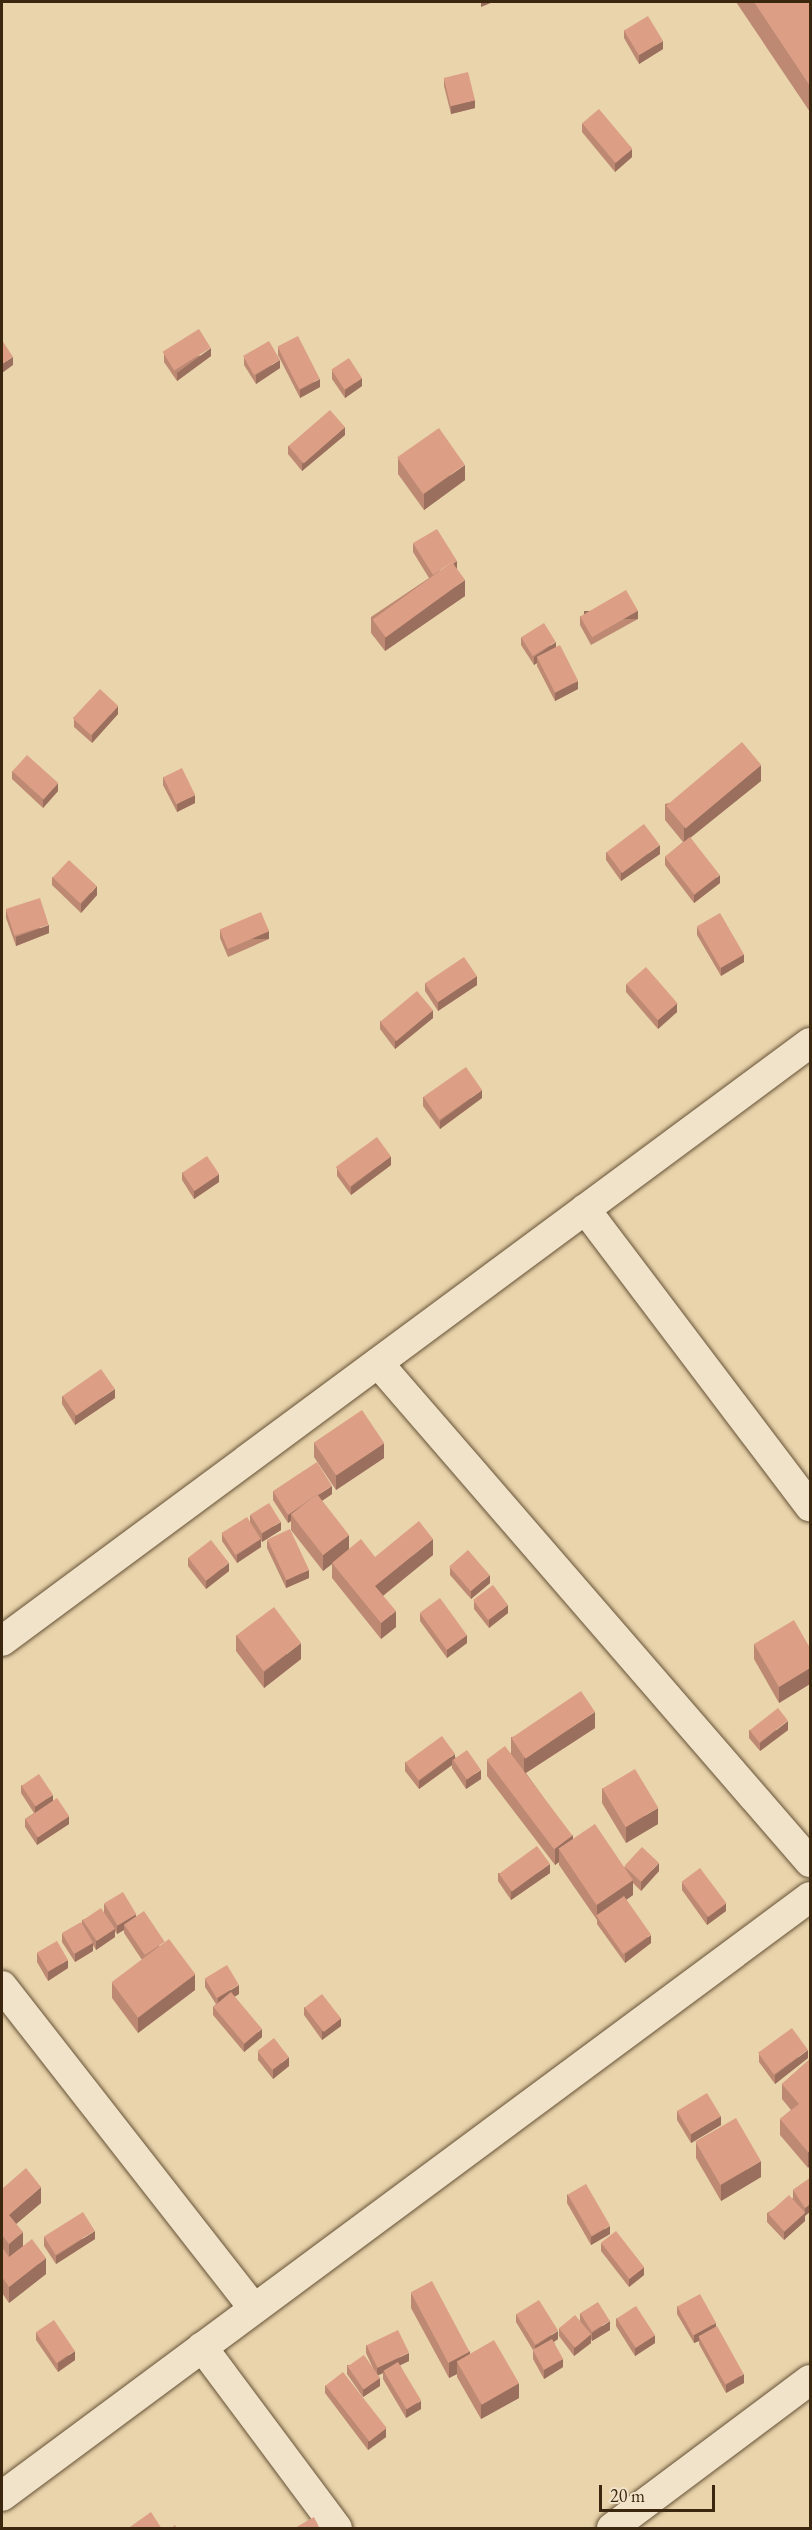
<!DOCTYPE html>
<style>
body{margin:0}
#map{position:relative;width:812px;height:2530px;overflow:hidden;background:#e9d4ac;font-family:"EB Garamond",serif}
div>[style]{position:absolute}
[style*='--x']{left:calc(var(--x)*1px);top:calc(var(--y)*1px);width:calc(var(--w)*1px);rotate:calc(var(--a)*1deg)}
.roads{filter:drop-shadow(0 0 2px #665236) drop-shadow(0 0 2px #665236)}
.street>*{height:30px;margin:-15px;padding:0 15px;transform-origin:15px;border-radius:15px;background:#f1e3c9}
.wall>*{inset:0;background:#bd8973}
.shaded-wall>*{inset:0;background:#9a6f5e;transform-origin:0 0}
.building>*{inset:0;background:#dc9f86;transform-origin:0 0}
span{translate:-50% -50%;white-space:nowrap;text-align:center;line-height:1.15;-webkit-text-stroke:4.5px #f1e3c9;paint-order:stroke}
.frame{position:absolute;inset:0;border:3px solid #3b260f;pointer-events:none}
.scale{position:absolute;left:599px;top:2485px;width:116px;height:27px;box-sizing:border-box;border:3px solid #3b260f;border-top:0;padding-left:8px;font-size:18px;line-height:21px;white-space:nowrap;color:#3b260f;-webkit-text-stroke:4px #f1e3c9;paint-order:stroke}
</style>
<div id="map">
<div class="roads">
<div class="street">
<i style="--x:585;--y:1209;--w:373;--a:52.9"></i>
<i style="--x:378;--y:1363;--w:660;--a:49.12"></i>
<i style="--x:2;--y:1641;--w:1005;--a:-36.51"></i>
<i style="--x:2;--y:1986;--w:409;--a:52"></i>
<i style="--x:202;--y:2347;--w:226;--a:53.3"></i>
<i style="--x:2;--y:2496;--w:1006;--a:-36.55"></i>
<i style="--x:612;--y:2528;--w:247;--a:-36.8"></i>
</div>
</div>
<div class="wall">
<i style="clip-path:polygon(736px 2px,810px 2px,810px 112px)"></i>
<i style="clip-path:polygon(624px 30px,663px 49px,639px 64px,624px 38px)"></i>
<i style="clip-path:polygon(444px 78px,475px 108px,451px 114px,444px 86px)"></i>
<i style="clip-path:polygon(582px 123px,632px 157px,615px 172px,582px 132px)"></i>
<i style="clip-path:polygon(278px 347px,320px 387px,300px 398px,278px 355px)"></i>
<i style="clip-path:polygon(164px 354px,211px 356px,177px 381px,164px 362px)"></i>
<i style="clip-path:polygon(244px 357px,280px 368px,256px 384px,244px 365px)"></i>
<i style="clip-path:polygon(332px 370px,362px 386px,345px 398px,332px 379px)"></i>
<i style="clip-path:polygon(345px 435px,302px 471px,288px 454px,288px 446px)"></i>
<i style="clip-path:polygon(398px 458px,465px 480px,424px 510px,398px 474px)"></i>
<i style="clip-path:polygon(413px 543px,465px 596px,385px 651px,371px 633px,371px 617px,429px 578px,413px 552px)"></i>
<i style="clip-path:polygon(580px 616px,638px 619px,591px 645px,580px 625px)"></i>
<i style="clip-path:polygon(521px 637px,556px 647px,578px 689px,555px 701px,537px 666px,537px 663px,534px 665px,521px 645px)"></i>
<i style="clip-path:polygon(118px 714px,92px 743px,74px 727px,74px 719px)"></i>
<i style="clip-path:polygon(12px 771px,58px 791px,43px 808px,12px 779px)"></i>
<i style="clip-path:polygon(163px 777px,195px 803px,177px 812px,163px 785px)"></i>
<i style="clip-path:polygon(761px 781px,690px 837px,720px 883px,694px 903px,665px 865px,665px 857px,683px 842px,665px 820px,665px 804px)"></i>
<i style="clip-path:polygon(606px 852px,660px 854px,621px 881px,606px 860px)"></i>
<i style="clip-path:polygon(52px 877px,97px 895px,81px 913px,52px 885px)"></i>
<i style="clip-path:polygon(6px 910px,49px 933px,16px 946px,6px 918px)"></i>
<i style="clip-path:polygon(697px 927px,744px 962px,721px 976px,697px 935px)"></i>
<i style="clip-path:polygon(220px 930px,269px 939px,228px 957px,220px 938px)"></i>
<i style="clip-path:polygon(425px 983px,477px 985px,438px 1011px,425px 991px)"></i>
<i style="clip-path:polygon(626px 984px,677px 1012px,658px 1029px,626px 992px)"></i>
<i style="clip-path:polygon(433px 1018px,395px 1049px,380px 1029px,380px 1021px)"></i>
<i style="clip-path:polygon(423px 1097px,482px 1098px,440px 1129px,423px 1106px)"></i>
<i style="clip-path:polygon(391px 1165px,351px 1195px,337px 1176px,337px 1168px)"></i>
<i style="clip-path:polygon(182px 1172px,219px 1182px,194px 1199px,182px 1180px)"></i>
<i style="clip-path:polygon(62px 1396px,115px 1398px,75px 1425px,62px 1404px)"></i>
<i style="clip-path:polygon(314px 1442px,384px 1458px,336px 1490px,314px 1457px)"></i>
<i style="clip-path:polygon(273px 1491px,332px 1494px,322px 1501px,349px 1549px,375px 1557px,433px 1555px,383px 1596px,396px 1627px,381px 1639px,332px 1578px,332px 1563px,323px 1571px,291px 1530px,291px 1521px,288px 1523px,273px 1500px)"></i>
<i style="clip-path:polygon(250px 1515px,281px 1530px,262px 1542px,261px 1540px,261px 1547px,237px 1563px,222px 1541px,222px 1533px,250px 1522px)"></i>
<i style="clip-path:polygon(267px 1540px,309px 1578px,286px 1588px,267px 1548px)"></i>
<i style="clip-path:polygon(188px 1558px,229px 1571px,206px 1589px,188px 1566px)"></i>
<i style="clip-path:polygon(450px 1567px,490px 1583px,471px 1599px,450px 1575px)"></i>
<i style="clip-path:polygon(474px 1601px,508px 1613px,489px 1628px,474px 1609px)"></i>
<i style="clip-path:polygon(420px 1613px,467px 1643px,447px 1658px,420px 1621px)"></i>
<i style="clip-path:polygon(236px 1635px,301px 1659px,264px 1688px,236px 1651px)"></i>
<i style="clip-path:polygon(754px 1644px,810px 1648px,810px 1684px,779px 1703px,754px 1659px)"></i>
<i style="clip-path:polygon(595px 1728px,526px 1773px,573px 1839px,624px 1867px,659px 1871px,641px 1891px,633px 1883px,633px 1895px,626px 1900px,651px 1943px,625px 1963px,597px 1924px,597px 1920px,559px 1865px,559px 1862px,555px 1865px,487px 1776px,487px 1760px,511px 1753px,511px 1737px)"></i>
<i style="clip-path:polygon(749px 1730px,788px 1730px,760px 1751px,749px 1738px)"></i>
<i style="clip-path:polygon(455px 1757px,481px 1779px,466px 1789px,452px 1768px,452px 1765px,419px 1789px,405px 1771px,405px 1762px)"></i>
<i style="clip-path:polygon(21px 1785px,53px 1801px,69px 1824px,37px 1845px,25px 1827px,25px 1819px,34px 1813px,21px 1793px)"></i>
<i style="clip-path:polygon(602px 1788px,658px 1824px,626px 1843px,602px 1803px)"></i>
<i style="clip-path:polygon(498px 1873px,550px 1873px,511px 1900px,498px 1881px)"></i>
<i style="clip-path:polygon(682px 1882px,726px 1911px,707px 1925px,682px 1890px)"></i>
<i style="clip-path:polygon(104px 1904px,136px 1917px,195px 1990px,138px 2033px,112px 1998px,112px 1983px,142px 1960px,124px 1933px,124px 1930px,117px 1934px,115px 1931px,115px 1937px,96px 1950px,93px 1945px,93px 1951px,75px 1962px,62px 1942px,62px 1934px,82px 1925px,82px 1920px,104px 1912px)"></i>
<i style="clip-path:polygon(37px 1953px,68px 1968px,48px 1981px,37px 1962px)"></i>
<i style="clip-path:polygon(205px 1979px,239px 1994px,234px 1997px,262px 2037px,244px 2052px,213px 2015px,213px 2007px,216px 2004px,205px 1987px)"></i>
<i style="clip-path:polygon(304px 2007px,341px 2026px,322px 2040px,304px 2015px)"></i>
<i style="clip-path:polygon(258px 2052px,289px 2066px,273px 2079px,258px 2060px)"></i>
<i style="clip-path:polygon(759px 2054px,808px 2058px,775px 2084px,759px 2062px)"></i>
<i style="clip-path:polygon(810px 2059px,808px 2168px,780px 2135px,780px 2119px,791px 2110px,782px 2099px,782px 2084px)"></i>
<i style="clip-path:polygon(677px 2111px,721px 2125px,691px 2143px,677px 2120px)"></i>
<i style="clip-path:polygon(696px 2142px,761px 2177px,721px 2201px,696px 2158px)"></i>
<i style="clip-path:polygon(810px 2178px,805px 2216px,805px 2215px,805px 2221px,784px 2240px,767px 2222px,767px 2213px,793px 2198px,793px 2190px)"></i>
<i style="clip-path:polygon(2px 2189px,41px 2203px,16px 2224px,23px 2246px,46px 2274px,9px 2303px,2px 2293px)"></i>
<i style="clip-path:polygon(567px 2194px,610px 2234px,591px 2245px,567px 2203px)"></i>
<i style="clip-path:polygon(44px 2237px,95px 2239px,56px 2264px,44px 2246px)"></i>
<i style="clip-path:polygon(601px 2243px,644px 2275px,629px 2287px,601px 2251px)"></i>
<i style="clip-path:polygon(411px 2293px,470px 2354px,519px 2398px,481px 2419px,457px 2377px,457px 2374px,449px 2378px,411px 2308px)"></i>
<i style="clip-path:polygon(677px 2306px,716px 2326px,744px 2383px,726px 2393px,699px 2344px,699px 2341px,694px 2343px,677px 2314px)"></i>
<i style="clip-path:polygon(580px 2313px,610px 2330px,592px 2341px,591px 2339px,591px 2343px,574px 2356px,559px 2336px,559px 2328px,580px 2321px)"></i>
<i style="clip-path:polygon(516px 2314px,558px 2339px,554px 2342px,563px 2367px,544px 2379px,533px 2359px,533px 2350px,516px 2322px)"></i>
<i style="clip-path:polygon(616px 2318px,655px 2343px,635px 2356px,616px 2326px)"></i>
<i style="clip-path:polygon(36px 2332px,75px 2360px,58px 2372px,36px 2340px)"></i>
<i style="clip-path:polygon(366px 2345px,409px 2361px,400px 2365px,421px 2409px,406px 2418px,383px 2379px,383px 2373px,378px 2375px,380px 2386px,363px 2397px,347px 2374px,347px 2365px,373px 2368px,366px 2353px)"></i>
<i style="clip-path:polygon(325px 2385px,386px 2437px,368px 2450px,325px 2393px)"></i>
</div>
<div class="shaded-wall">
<i style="clip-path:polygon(481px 2px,493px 2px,481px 7px)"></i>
<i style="clip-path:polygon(663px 41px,663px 49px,639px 64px,639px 55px)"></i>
<i style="clip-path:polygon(475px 100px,475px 108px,451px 114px,451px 106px)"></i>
<i style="clip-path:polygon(632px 149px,632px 157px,615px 172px,615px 163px)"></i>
<i style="clip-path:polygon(211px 348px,211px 356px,177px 381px,177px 373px)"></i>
<i style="clip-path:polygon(13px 357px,13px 365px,2px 373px,2px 364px)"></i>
<i style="clip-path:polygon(280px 360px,280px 368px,256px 384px,256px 375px)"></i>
<i style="clip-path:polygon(362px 378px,362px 386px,345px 398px,345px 390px)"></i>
<i style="clip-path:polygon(320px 379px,320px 387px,300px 398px,300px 390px)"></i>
<i style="clip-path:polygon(345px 427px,345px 435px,302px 471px,302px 463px)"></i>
<i style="clip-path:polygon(465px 465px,465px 480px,424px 510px,424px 494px)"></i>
<i style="clip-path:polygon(457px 561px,457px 569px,433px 576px)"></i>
<i style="clip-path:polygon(465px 580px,465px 596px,385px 651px,385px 636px)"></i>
<i style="left:638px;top:611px;width:8px;height:54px;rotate:90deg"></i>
<i style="clip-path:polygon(556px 642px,556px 650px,537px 658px,537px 663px,534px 665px,534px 657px)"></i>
<i style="clip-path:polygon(578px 681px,578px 689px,555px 701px,555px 693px)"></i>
<i style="clip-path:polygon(118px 706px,118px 714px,92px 743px,92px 735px)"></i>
<i style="clip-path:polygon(761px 765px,761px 781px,684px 843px,684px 827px)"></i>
<i style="clip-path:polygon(58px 783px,58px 791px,43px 808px,43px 800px)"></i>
<i style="clip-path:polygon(195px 795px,195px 803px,177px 812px,177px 804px)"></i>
<i style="clip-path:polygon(660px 845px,660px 854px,621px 881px,621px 873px)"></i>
<i style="clip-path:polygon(720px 875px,720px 883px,694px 903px,694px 895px)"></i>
<i style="clip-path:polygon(97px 886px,97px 895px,81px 913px,81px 904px)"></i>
<i style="clip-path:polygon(49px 925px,49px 933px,16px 946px,16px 937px)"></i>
<i style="left:269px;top:931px;width:8px;height:45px;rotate:90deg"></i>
<i style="clip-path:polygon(744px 954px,744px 962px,721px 976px,721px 967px)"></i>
<i style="clip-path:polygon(477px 976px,477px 985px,438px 1011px,438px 1002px)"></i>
<i style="clip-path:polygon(677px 1003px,677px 1012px,658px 1029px,658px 1020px)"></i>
<i style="clip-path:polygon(433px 1010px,433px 1018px,395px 1049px,395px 1041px)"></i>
<i style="clip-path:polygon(482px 1090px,482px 1098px,440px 1129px,440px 1121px)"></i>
<i style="clip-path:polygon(391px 1156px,391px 1165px,351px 1195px,351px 1187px)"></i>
<i style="clip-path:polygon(219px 1174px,219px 1182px,194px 1199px,194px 1190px)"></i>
<i style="clip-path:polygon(115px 1389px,115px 1398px,75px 1425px,75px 1416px)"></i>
<i style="clip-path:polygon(384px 1443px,384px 1458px,336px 1490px,336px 1475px)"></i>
<i style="clip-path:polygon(332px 1486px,332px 1494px,295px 1519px,291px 1514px,291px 1521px,288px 1523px,288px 1515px)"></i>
<i style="clip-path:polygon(281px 1522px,281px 1530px,262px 1542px,262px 1533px)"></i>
<i style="clip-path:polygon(349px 1535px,349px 1551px,323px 1571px,323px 1555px)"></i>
<i style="clip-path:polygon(261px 1539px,261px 1547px,237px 1563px,237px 1555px)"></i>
<i style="clip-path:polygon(433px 1539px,433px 1555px,375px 1602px,375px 1586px)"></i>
<i style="clip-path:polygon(229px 1563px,229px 1571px,206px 1589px,206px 1581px)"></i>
<i style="clip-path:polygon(309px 1570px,309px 1578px,286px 1588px,286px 1580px)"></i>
<i style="clip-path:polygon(490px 1575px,490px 1583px,471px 1599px,471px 1591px)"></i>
<i style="clip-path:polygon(508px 1605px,508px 1613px,489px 1628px,489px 1620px)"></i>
<i style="clip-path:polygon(396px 1611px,396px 1627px,381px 1639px,381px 1623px)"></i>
<i style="clip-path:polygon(467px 1635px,467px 1643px,447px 1658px,447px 1649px)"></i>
<i style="clip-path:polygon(301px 1643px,301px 1659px,264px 1688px,264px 1672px)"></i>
<i style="clip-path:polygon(810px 1668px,810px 1684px,779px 1703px,779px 1687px)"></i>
<i style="clip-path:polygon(595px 1712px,595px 1728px,524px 1774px,524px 1758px)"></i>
<i style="clip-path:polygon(788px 1721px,788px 1730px,760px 1751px,760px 1743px)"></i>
<i style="clip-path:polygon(455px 1754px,455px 1762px,452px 1759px,452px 1765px,419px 1789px,419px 1781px)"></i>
<i style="clip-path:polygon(481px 1770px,481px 1779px,466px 1789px,466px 1780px)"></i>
<i style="clip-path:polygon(53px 1795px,53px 1803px,35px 1814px,35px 1806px)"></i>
<i style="clip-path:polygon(658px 1808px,658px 1824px,626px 1843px,626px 1827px)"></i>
<i style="clip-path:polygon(69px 1816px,69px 1824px,37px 1845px,37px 1837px)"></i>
<i style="clip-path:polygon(573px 1835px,573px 1851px,559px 1849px,559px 1862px,555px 1865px,555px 1849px)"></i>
<i style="clip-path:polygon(659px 1863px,659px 1871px,641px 1891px,641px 1882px)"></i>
<i style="clip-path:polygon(550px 1864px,550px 1873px,511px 1900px,511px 1891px)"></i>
<i style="clip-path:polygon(633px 1880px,633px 1895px,599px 1919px,597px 1916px,597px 1920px,597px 1905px)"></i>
<i style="clip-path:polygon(726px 1903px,726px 1911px,707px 1925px,707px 1917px)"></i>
<i style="clip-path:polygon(136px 1914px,136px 1922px,124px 1925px,124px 1930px,117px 1934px,117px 1926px)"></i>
<i style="clip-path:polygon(115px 1929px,115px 1937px,96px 1950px,96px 1941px)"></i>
<i style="clip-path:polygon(651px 1935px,651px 1943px,625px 1963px,625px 1954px)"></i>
<i style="clip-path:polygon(93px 1943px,93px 1951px,75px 1962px,75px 1954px)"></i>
<i style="clip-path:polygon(68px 1960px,68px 1968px,48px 1981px,48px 1972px)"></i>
<i style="clip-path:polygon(195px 1974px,195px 1990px,138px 2033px,138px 2018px)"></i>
<i style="clip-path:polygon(239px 1985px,239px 1994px,218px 2007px,218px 1998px)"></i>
<i style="clip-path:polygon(341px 2018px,341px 2026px,322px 2040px,322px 2031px)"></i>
<i style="clip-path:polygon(262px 2029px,262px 2037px,244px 2052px,244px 2044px)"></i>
<i style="clip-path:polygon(808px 2050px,808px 2058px,775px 2084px,775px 2075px)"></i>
<i style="clip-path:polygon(289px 2057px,289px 2066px,273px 2079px,273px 2070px)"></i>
<i style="clip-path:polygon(721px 2116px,721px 2125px,691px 2143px,691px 2134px)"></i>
<i style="clip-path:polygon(810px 2150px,810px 2166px,808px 2168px,808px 2152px)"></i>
<i style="clip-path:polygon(761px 2161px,761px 2177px,721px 2201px,721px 2185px)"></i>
<i style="clip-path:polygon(41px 2187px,41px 2203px,9px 2230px,9px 2215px)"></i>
<i style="clip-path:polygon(810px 2204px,810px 2212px,805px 2216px,805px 2208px)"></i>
<i style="clip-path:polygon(805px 2213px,805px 2221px,784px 2240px,784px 2232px)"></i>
<i style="clip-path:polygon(610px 2226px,610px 2234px,591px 2245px,591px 2237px)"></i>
<i style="clip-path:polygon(95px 2231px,95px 2239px,56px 2264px,56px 2256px)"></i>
<i style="clip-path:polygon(23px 2232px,23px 2248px,9px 2260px,9px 2244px)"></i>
<i style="clip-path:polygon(46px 2258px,46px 2274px,9px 2303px,9px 2287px)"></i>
<i style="clip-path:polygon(644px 2267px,644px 2275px,629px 2287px,629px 2279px)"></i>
<i style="clip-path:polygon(610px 2321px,610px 2330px,592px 2341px,592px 2333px)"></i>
<i style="clip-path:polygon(716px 2323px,716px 2331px,699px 2336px,699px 2341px,694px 2343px,694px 2335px)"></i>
<i style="clip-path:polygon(558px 2331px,558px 2339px,535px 2354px,535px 2346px)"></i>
<i style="clip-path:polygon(591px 2334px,591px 2343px,574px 2356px,574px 2348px)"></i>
<i style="clip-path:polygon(655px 2335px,655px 2343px,635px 2356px,635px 2348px)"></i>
<i style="clip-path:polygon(75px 2351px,75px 2360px,58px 2372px,58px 2363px)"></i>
<i style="clip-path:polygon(470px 2351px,470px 2367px,457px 2361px,457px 2374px,449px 2378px,449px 2362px)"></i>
<i style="clip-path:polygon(409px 2353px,409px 2361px,384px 2373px,383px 2371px,383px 2373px,377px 2376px,377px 2368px)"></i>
<i style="clip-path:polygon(563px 2359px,563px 2367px,544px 2379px,544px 2370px)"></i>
<i style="clip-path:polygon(744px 2374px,744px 2383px,726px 2393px,726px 2385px)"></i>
<i style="clip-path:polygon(380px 2378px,380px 2386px,363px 2397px,363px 2388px)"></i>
<i style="clip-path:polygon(519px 2383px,519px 2398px,481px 2419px,481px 2404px)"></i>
<i style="clip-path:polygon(421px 2401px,421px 2409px,406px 2418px,406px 2409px)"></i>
<i style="clip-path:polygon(386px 2428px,386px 2437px,368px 2450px,368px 2442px)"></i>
</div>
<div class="building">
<i style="clip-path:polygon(754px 2px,810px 2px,810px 86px)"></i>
<i style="left:648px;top:16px;width:29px;height:28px;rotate:59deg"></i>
<i style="left:468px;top:72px;width:29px;height:25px;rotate:76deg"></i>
<i style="left:599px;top:109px;width:52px;height:22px;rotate:50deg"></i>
<i style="left:199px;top:329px;width:22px;height:43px;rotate:58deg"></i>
<i style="left:298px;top:336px;width:48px;height:23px;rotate:63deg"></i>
<i style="clip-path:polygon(2px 340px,13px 357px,2px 364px)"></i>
<i style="left:269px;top:341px;width:22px;height:30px;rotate:60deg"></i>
<i style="left:349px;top:358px;width:24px;height:21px;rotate:57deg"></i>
<i style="left:330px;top:410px;width:23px;height:55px;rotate:49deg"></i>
<i style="left:439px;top:428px;width:45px;height:51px;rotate:55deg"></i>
<i style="clip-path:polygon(437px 529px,457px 561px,453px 564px,452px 562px,433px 575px,413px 543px)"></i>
<i style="left:452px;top:562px;width:22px;height:98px;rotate:54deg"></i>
<i style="left:626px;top:590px;width:24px;height:53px;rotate:60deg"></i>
<i style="left:544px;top:623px;width:22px;height:27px;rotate:58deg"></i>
<i style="left:560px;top:645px;width:40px;height:26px;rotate:63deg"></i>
<i style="left:100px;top:689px;width:25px;height:40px;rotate:43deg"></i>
<i style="left:742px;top:742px;width:30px;height:99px;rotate:50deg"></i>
<i style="left:27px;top:755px;width:42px;height:22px;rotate:42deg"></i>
<i style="left:182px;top:768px;width:30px;height:21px;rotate:64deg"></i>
<i style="left:644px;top:824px;width:26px;height:47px;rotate:53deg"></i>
<i style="left:690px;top:837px;width:48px;height:32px;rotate:52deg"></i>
<i style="left:69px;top:860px;width:38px;height:24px;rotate:43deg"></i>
<i style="left:40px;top:898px;width:28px;height:36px;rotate:72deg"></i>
<i style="left:261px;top:912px;width:21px;height:45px;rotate:67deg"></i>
<i style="left:720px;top:913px;width:48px;height:27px;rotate:60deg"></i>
<i style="left:464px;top:957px;width:23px;height:47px;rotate:56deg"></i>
<i style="left:646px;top:967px;width:48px;height:26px;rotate:49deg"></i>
<i style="left:417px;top:991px;width:25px;height:48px;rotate:50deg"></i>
<i style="left:466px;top:1067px;width:28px;height:52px;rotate:55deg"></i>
<i style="left:377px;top:1137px;width:24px;height:51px;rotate:54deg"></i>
<i style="left:207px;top:1156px;width:22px;height:30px;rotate:56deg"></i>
<i style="left:101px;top:1369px;width:24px;height:47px;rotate:55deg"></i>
<i style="left:362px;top:1410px;width:40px;height:58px;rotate:56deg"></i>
<i style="clip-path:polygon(317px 1462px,332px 1486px,318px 1495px,317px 1494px,288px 1515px,273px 1491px)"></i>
<i style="left:317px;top:1494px;width:52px;height:33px;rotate:52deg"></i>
<i style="left:269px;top:1503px;width:22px;height:22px;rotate:58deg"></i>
<i style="left:247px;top:1517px;width:26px;height:30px;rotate:58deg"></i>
<i style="clip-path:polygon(419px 1521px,433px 1539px,375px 1586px,396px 1611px,381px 1623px,332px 1563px,361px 1539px,375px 1557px)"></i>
<i style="left:290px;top:1529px;width:45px;height:25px;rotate:65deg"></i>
<i style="left:211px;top:1540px;width:29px;height:29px;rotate:52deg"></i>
<i style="left:468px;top:1550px;width:33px;height:25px;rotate:49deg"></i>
<i style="left:493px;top:1585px;width:25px;height:25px;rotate:53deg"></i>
<i style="left:440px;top:1598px;width:46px;height:25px;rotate:54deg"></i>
<i style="left:274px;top:1607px;width:45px;height:47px;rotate:53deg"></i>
<i style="clip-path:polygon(794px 1620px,810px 1648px,810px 1668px,779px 1687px,754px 1644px)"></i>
<i style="left:581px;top:1691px;width:25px;height:84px;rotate:56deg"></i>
<i style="left:778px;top:1708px;width:16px;height:36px;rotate:52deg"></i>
<i style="left:442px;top:1736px;width:22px;height:45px;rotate:54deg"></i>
<i style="left:505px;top:1746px;width:112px;height:23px;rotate:53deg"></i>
<i style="left:467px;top:1750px;width:24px;height:17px;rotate:55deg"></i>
<i style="left:635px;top:1769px;width:45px;height:38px;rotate:59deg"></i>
<i style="left:39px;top:1774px;width:25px;height:21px;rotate:56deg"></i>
<i style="left:57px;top:1798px;width:22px;height:38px;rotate:56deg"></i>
<i style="left:595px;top:1824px;width:68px;height:44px;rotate:56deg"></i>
<i style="left:537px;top:1846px;width:22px;height:47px;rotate:54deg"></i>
<i style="left:642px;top:1847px;width:23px;height:26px;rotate:43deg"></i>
<i style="left:700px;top:1868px;width:44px;height:23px;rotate:53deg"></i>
<i style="left:123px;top:1892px;width:26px;height:22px;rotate:59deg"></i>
<i style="left:624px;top:1896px;width:47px;height:34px;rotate:55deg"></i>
<i style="left:101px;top:1908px;width:25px;height:22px;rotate:56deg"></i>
<i style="left:144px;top:1911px;width:37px;height:24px;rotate:56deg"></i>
<i style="left:81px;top:1922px;width:24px;height:22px;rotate:60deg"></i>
<i style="left:169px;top:1939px;width:44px;height:72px;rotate:53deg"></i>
<i style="left:57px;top:1941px;width:22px;height:23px;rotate:60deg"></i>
<i style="left:227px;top:1965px;width:23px;height:26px;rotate:59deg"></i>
<i style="left:231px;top:1992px;width:48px;height:23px;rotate:50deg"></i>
<i style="left:322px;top:1994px;width:31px;height:22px;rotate:52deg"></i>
<i style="left:792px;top:2028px;width:27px;height:42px;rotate:54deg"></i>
<i style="left:274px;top:2038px;width:24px;height:21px;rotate:52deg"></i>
<i style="clip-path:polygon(810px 2059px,810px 2150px,808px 2152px,780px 2119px,799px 2104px,782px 2084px)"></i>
<i style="left:707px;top:2093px;width:27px;height:35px;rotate:59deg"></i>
<i style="left:736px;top:2118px;width:50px;height:47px;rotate:60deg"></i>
<i style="clip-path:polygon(26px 2168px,41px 2187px,9px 2215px,23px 2232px,9px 2244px,2px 2235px,2px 2189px)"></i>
<i style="clip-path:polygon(810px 2178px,810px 2204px,805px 2208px,793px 2190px)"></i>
<i style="left:586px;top:2184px;width:48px;height:21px;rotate:60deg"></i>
<i style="left:789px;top:2195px;width:24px;height:28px;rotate:48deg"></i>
<i style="left:83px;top:2212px;width:22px;height:46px;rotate:58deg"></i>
<i style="left:616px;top:2231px;width:46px;height:19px;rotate:52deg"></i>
<i style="clip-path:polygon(32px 2239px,46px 2258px,9px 2287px,2px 2277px,2px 2247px,9px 2257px)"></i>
<i style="left:432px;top:2281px;width:80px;height:24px;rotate:62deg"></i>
<i style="left:700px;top:2294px;width:33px;height:26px;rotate:61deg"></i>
<i style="left:539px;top:2300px;width:36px;height:27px;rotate:58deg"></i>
<i style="left:598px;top:2302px;width:22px;height:21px;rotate:58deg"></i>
<i style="left:636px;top:2306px;width:35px;height:23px;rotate:57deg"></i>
<i style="left:575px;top:2315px;width:25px;height:21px;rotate:50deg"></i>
<i style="left:54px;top:2320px;width:37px;height:22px;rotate:56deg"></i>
<i style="left:717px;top:2326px;width:55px;height:21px;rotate:61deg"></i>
<i style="left:398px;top:2330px;width:25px;height:35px;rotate:64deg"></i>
<i style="left:552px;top:2339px;width:23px;height:22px;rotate:61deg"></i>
<i style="left:494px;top:2340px;width:50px;height:43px;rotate:60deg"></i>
<i style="left:364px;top:2355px;width:28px;height:20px;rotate:55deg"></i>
<i style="left:398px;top:2362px;width:45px;height:17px;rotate:59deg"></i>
<i style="left:343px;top:2372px;width:71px;height:22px;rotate:52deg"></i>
<i style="clip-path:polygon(151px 2512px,162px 2529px,127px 2529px)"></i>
<i style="clip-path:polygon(314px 2517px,320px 2529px,293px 2529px)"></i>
<i style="clip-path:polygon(175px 2525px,177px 2529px,170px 2529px)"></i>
</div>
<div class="frame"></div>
<div class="scale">20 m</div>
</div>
